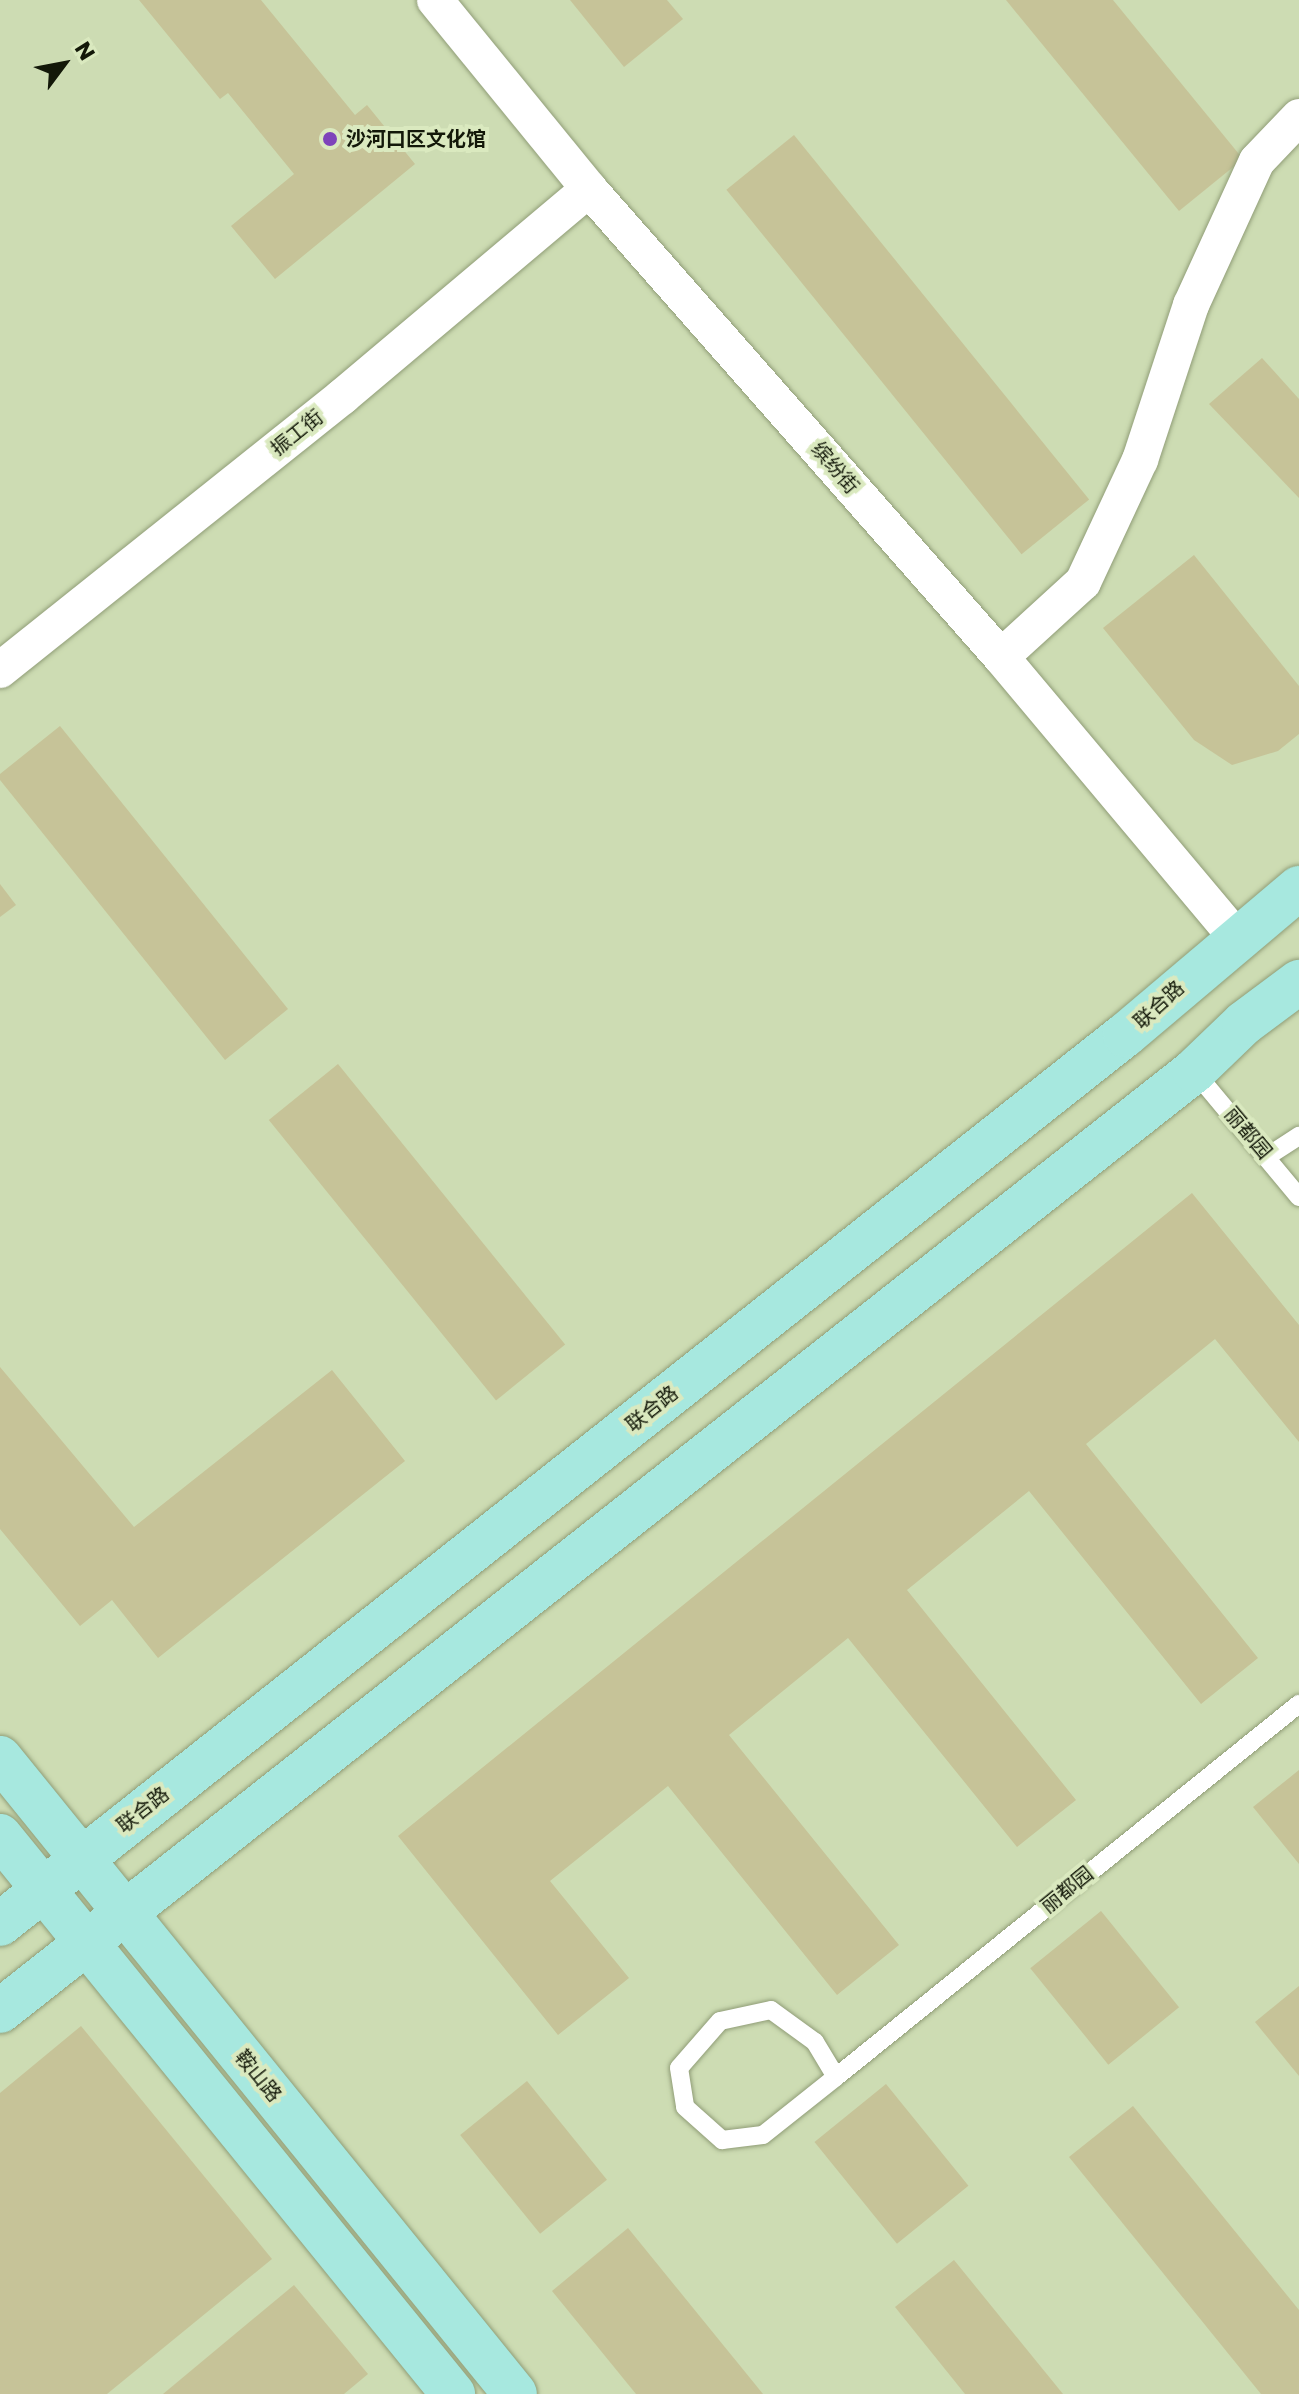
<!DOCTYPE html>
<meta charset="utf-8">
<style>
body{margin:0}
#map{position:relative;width:1299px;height:2394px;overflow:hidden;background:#cddcb3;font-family:Poppins,"Noto Sans SC",sans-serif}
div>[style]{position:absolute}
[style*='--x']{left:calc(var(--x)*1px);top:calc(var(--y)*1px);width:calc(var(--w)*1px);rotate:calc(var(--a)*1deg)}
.building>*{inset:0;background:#c6c398;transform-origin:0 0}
.roads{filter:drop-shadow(0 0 2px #909d77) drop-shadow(0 0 2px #909d77)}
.service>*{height:18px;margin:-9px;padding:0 9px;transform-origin:9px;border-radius:9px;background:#fff}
.minor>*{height:36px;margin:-18px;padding:0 18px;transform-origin:18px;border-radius:18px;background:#fff}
.primary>*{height:44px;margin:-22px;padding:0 22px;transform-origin:22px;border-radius:22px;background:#a7e8df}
.dots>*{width:22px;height:22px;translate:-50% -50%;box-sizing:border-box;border:4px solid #dae9bf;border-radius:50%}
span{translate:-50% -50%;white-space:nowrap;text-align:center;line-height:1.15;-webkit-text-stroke:8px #dae9bf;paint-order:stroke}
.poi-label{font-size:20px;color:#131809;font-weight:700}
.left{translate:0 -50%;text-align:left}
.street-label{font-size:20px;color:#131809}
.north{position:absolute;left:24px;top:24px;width:80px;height:80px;-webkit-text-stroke:6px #dae9bf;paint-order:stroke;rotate:58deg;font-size:22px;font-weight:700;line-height:32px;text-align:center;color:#131809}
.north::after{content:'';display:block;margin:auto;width:28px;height:36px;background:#131809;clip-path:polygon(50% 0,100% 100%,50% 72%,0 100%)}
</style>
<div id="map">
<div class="building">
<i style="clip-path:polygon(139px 0,261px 0,355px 115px,367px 105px,415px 164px,275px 279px,231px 226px,294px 174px,228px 93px,220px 99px)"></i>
<i style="clip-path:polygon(570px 0,667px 0,683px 19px,624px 67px)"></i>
<i style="clip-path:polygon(1006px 0,1113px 0,1243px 159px,1179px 211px)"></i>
<i style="left:794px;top:135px;width:469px;height:87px;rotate:51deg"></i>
<i style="clip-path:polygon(1262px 358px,1299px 399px,1299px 498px,1209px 404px)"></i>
<i style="clip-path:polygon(1194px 555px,1299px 686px,1299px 734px,1278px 751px,1232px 765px,1194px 740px,1103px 628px)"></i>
<i style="clip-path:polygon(60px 726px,288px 1009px,225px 1060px,0 780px,0 774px)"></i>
<i style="clip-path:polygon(0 884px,16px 905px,0 917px)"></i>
<i style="left:338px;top:1064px;width:361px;height:89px;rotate:51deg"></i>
<i style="clip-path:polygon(1192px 1193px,1299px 1325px,1299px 1442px,1215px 1339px,1086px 1444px,1258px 1658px,1201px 1704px,1029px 1491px,907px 1590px,1076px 1800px,1017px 1847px,848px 1638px,729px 1735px,899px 1945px,837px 1995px,668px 1786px,550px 1881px,629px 1978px,558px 2035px,398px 1836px)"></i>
<i style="clip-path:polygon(0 1367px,134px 1527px,332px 1370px,405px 1461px,158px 1658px,112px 1600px,80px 1626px,0 1529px)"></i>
<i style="clip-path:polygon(1299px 1770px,1299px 1864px,1253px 1807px)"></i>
<i style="left:1101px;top:1911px;width:124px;height:91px;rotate:51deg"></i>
<i style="clip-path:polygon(1299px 1986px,1299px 2076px,1255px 2022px)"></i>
<i style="clip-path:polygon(81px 2026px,272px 2259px,107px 2394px,0 2394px,0 2093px)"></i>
<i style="left:527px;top:2081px;width:127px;height:86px;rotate:51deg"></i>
<i style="left:886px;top:2084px;width:131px;height:92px;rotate:51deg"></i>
<i style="clip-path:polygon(1133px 2106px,1299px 2310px,1299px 2394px,1261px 2394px,1069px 2157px)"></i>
<i style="clip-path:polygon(628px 2228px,763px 2394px,636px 2394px,552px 2291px)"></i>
<i style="clip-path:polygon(954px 2260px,1063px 2394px,965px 2394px,895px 2307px)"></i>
<i style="clip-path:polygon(294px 2285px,368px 2374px,344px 2394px,163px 2394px)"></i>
</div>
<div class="roads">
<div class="service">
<i style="--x:1194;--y:1071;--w:164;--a:50.2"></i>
<i style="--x:1268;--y:1156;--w:37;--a:-33"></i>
<i style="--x:836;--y:2077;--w:41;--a:-121"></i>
<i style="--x:815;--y:2042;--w:54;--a:-144"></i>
<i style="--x:771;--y:2010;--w:52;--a:167.8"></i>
<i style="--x:720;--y:2021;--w:62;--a:131.1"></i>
<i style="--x:679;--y:2068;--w:39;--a:81"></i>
<i style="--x:685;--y:2107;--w:50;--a:41.7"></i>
<i style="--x:722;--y:2140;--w:41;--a:-7"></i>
<i style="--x:763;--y:2135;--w:93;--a:-38.5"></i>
<i style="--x:836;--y:2077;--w:595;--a:-38.86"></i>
</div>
<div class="minor">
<i style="--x:435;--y:0;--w:244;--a:50.8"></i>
<i style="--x:589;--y:189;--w:624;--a:48.64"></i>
<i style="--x:1001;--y:657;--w:366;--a:50"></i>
<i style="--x:1001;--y:657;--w:111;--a:-42.4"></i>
<i style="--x:1083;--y:582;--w:135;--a:-65"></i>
<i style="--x:1140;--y:460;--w:163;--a:-71.8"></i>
<i style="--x:1191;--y:305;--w:158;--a:-65.4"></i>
<i style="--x:1257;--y:161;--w:61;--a:-46.3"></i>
<i style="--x:0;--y:670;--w:438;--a:-38.6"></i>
<i style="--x:342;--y:397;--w:323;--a:-40.1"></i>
</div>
<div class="primary">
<i style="--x:0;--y:1758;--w:818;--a:51"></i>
<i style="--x:0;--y:1836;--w:719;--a:50.93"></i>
<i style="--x:0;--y:1924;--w:1434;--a:-38.32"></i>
<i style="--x:1125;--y:1035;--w:228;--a:-40.2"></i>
<i style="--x:0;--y:2011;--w:1520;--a:-38.21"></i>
<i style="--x:1194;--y:1071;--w:69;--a:-43.8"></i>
<i style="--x:1244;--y:1023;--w:69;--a:-36.7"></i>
</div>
</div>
<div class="dots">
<i style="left:330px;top:139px;background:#7e44ba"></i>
</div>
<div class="poi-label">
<span class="left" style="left:346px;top:139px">沙河口区文化馆</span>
</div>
<div class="street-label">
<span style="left:297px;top:433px;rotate:-39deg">振工街</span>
<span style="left:835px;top:468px;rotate:49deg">缤纷街</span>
<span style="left:1159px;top:1005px;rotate:-42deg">联合路</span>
<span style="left:1248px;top:1133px;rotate:50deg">丽都园</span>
<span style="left:652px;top:1409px;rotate:-38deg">联合路</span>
<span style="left:143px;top:1810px;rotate:-38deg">联合路</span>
<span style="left:1067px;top:1890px;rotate:-39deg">丽都园</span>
<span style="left:258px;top:2076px;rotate:51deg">鞍山路</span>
</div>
<div class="north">N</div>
</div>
